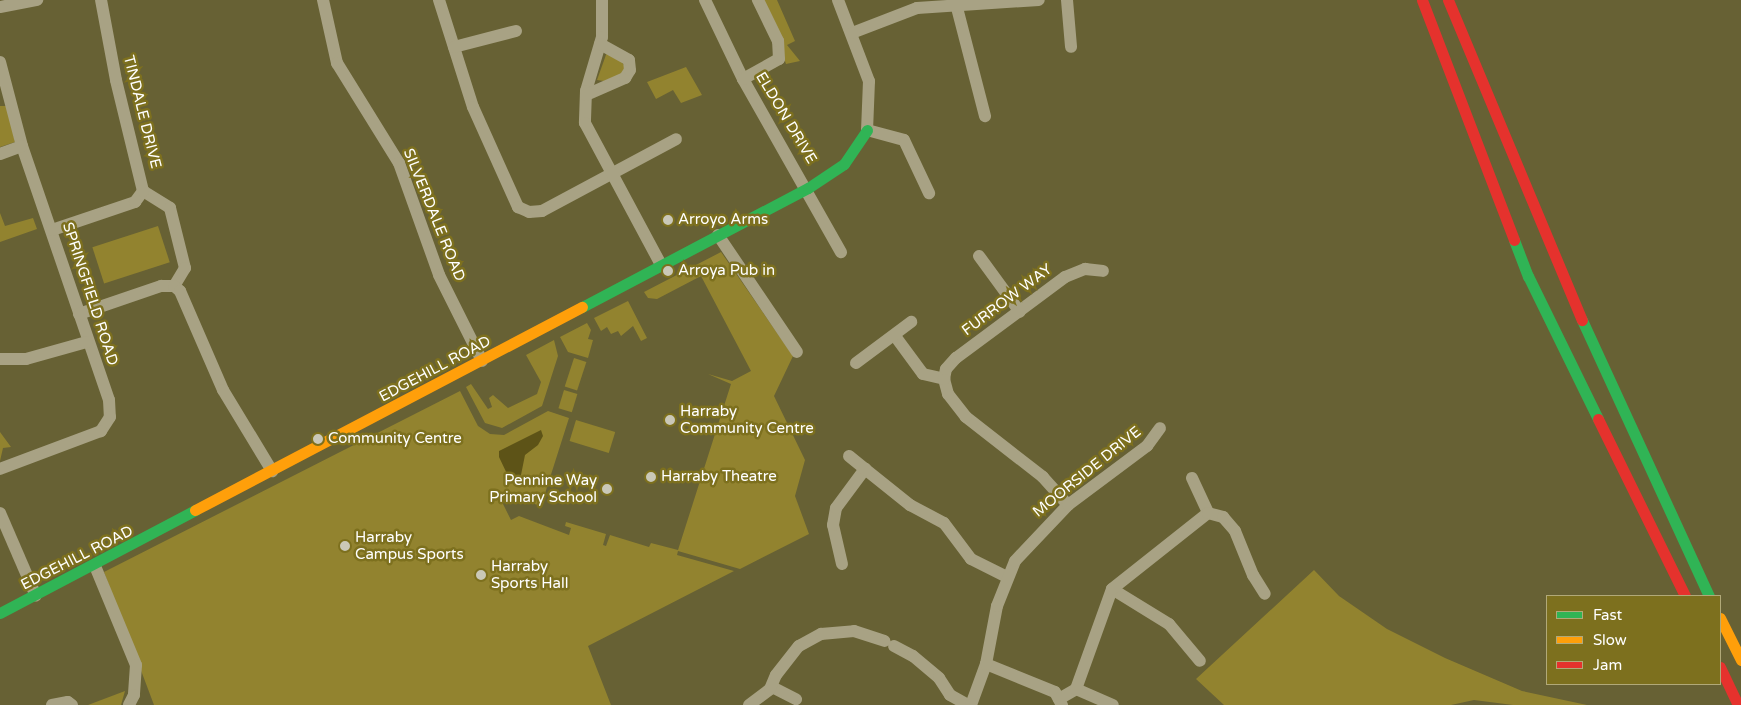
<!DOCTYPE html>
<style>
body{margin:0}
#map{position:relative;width:1741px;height:705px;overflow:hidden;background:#676134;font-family:"Varela Round",sans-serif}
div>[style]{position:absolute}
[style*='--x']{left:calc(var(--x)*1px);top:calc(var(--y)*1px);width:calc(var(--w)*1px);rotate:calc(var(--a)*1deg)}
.green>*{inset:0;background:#92832f;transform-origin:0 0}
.water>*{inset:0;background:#5d5317}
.street>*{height:12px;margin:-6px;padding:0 6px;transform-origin:6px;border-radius:6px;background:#a8a284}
.fast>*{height:11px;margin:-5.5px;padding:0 5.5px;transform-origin:5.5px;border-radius:5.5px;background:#30b455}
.slow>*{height:11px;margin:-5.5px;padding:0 5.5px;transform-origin:5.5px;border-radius:5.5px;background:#ff9f0a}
.jam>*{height:11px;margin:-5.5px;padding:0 5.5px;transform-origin:5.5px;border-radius:5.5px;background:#e5322d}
.dots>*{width:14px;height:14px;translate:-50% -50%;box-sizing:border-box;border:2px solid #7d701e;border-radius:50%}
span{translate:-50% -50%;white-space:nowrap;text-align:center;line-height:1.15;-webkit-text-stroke:5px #7d701e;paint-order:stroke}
.street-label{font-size:15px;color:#fff}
.poi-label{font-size:15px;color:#fff}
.left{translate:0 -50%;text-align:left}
.right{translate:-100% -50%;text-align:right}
.legend{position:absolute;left:1546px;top:595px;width:175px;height:90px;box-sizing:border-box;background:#7d701e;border:1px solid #b1a978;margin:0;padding:6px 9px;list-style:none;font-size:15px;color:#fff}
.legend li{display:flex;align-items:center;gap:10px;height:25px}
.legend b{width:25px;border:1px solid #b1a978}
</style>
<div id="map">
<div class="green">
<i style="clip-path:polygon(764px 0,777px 0,795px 41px,787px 45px,800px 61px,786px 64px)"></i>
<i style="clip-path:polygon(607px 52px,616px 55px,624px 65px,624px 73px,604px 81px,597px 80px)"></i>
<i style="clip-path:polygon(686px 67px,702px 95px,681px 103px,673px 90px,656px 99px,647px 82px)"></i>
<i style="clip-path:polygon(0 106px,8px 106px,15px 142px,0 147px)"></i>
<i style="clip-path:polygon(0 213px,5px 226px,33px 218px,37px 229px,0 242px)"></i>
<i style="left:158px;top:226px;width:38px;height:69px;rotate:72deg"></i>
<i style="clip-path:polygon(721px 252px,793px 356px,774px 396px,805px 460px,795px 496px,809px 534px,740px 569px,678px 551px,677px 555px,734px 571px,588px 646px,611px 705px,154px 705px,104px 572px,460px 391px,478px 426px,490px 434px,504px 435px,548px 411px,569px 418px,541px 506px,512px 497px,502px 502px,511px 520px,519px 516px,569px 535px,571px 528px,565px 526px,566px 522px,606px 534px,603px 545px,606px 546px,610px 535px,649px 547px,651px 543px,678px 550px,731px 384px,708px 374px,732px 381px,751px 371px,701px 276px,657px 299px,648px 298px,644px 292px)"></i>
<i style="clip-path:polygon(628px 301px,647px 338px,641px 341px,633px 326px,621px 336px,618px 331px,611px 334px,607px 327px,601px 331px,594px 318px)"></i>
<i style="clip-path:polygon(587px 323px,591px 330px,588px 339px,593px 340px,588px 358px,568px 352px,560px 337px)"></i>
<i style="clip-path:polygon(554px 340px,558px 356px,542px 406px,502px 428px,485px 423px,466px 387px,471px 384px,488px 409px,492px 407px,489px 398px,493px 395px,508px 408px,537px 394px,541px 382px,526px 355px)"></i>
<i style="left:574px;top:358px;width:13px;height:30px;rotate:18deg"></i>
<i style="left:564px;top:390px;width:14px;height:19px;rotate:17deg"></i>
<i style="left:576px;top:420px;width:41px;height:22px;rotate:17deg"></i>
<i style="clip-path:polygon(0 432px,11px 447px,3px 448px,0 461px)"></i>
<i style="clip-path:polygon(1314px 570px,1339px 596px,1387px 629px,1445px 658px,1522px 691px,1587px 705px,1513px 705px,1474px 700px,1451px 705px,1224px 705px,1196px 679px)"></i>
<i style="clip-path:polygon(125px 691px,121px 705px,88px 705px)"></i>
</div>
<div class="water">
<i style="clip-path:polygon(541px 430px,543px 436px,538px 445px,525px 455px,520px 480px,516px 482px,509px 478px,499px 457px,499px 451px)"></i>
</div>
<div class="street">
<i style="--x:323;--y:0;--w:65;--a:77.5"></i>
<i style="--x:337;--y:63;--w:118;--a:58.2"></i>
<i style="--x:399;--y:163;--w:119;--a:70.3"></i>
<i style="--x:439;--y:275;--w:96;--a:63.4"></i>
<i style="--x:439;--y:0;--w:112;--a:72.4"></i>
<i style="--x:473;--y:107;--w:110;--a:65.8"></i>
<i style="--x:518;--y:207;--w:12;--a:24"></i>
<i style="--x:529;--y:212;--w:13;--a:-4"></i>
<i style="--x:542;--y:211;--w:152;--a:-28.2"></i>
<i style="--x:602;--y:0;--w:37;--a:90"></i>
<i style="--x:602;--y:37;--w:56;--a:106.5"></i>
<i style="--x:586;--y:91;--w:32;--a:92"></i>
<i style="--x:585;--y:123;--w:161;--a:61.8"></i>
<i style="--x:705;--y:0;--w:88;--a:64.3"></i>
<i style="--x:743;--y:79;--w:199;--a:60.5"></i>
<i style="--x:838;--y:0;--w:87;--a:69.1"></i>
<i style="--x:869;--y:81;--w:49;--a:92.3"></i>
<i style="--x:867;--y:130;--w:38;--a:15"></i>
<i style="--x:904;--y:140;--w:59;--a:64.7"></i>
<i style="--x:955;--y:0;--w:120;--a:75.5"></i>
<i style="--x:1067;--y:0;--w:47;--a:85.1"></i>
<i style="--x:0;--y:7;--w:38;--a:-11"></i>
<i style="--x:852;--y:33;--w:70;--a:-21"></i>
<i style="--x:917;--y:8;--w:122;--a:-3.8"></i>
<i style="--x:454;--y:47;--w:64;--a:-14.5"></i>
<i style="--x:0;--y:62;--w:87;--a:75.3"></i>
<i style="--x:22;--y:146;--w:268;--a:71.1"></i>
<i style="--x:109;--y:400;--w:17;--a:87"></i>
<i style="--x:110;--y:417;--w:17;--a:123"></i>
<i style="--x:101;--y:431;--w:108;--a:159.4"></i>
<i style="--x:743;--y:79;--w:41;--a:-29.1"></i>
<i style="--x:779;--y:59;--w:18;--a:-93"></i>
<i style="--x:778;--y:41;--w:46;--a:-116"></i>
<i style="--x:586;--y:95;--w:43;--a:-23.6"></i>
<i style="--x:625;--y:78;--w:9;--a:-58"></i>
<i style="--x:630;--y:70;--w:10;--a:-96"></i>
<i style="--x:629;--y:60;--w:33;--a:-151"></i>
<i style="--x:0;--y:154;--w:23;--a:-20"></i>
<i style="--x:143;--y:191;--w:32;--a:32"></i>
<i style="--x:170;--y:208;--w:62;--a:76"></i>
<i style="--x:185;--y:268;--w:21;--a:121"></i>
<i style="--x:52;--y:230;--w:88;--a:-18.6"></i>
<i style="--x:135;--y:202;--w:14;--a:-54"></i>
<i style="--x:143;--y:191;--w:114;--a:-103.7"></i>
<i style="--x:116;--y:80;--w:81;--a:-100.6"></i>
<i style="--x:718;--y:235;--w:141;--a:56"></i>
<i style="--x:979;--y:256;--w:69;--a:53.8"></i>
<i style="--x:79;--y:314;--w:87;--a:-18.9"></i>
<i style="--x:161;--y:286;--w:13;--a:0"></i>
<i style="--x:174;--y:286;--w:8;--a:40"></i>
<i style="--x:180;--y:291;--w:108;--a:66.5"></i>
<i style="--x:223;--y:390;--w:95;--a:58.8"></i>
<i style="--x:895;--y:336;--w:47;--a:53.6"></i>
<i style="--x:923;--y:374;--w:22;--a:13"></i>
<i style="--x:0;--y:359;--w:26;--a:0"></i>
<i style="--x:26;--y:359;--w:63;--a:-15.6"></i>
<i style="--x:856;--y:363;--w:69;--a:-36.7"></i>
<i style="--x:849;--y:456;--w:21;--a:39"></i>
<i style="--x:1192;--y:478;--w:38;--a:65"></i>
<i style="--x:1068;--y:505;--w:38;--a:-132"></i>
<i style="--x:1043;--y:477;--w:98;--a:-142.1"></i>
<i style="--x:966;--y:417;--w:29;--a:-128"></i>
<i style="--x:948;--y:394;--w:16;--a:-105"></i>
<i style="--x:944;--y:379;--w:10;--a:-79"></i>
<i style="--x:946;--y:369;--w:15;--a:-48"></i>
<i style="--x:956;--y:358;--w:136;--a:-36.6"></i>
<i style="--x:1065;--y:277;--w:22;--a:-22"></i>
<i style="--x:1085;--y:269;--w:18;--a:6"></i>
<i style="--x:0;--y:513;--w:90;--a:66.6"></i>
<i style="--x:842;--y:564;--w:40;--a:-103"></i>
<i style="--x:833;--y:525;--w:17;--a:-80"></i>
<i style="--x:836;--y:508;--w:49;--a:-53.4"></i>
<i style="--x:865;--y:469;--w:58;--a:38.7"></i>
<i style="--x:910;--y:505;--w:38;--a:28"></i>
<i style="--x:944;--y:523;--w:45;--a:53.1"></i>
<i style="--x:971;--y:559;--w:40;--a:26.6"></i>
<i style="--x:95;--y:566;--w:107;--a:67.5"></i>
<i style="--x:136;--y:665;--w:30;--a:94"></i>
<i style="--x:134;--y:695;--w:11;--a:117"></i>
<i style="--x:1112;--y:589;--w:67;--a:31.6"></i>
<i style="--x:1169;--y:624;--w:48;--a:50"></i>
<i style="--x:894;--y:646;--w:21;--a:28"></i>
<i style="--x:913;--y:656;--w:34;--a:40"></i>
<i style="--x:939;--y:678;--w:20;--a:57"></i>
<i style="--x:950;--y:695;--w:21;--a:29"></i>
<i style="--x:986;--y:664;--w:74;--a:22.1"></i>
<i style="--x:1055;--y:692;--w:15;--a:62"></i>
<i style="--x:772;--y:687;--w:27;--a:27"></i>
<i style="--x:1076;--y:689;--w:40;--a:23.4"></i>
<i style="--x:1059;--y:699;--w:20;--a:-30"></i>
<i style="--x:1076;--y:689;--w:106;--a:-70.2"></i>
<i style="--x:1112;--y:589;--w:122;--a:-38.4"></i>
<i style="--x:1208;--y:513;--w:16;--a:15"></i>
<i style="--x:1223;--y:517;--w:18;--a:49"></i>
<i style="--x:1235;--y:531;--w:48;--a:67.8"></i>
<i style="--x:1253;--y:575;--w:22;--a:58"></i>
<i style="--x:52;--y:705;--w:16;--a:-11"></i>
<i style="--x:68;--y:702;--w:5;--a:37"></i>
<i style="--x:749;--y:705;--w:26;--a:-37"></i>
<i style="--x:770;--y:689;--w:15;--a:-67"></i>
<i style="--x:776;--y:675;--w:37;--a:-52"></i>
<i style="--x:799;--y:646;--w:25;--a:-29"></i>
<i style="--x:821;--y:634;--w:33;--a:-5"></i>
<i style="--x:854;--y:631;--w:32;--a:18"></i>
<i style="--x:971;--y:705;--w:44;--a:-69.9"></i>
<i style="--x:986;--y:664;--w:59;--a:-79.3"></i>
<i style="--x:997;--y:606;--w:48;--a:-68.2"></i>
<i style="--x:1015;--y:561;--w:77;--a:-46.6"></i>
<i style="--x:1068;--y:505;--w:99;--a:-36.8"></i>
<i style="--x:1147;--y:446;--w:22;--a:-54"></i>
</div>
<div class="fast">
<i style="--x:1514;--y:240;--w:39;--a:69"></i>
<i style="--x:1528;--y:276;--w:159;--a:63.9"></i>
<i style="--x:582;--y:307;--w:255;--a:-27.8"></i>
<i style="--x:808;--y:188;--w:43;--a:-33.7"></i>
<i style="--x:844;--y:164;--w:41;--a:-55.9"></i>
<i style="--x:1582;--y:320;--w:304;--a:65.3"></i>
<i style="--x:0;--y:613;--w:221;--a:-27.8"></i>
</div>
<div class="slow">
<i style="--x:195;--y:510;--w:437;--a:-27.7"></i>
<i style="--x:1720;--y:618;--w:47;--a:63.4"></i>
</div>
<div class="jam">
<i style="--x:1422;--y:0;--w:257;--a:69"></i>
<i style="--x:1448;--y:0;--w:347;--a:67.3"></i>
<i style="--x:1598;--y:419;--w:197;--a:63.8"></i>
<i style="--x:1720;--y:667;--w:42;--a:64.7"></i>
</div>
<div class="dots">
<i style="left:668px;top:220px;background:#cac8b8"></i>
<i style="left:668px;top:271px;background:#cac8b8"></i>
<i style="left:670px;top:420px;background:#cac8b8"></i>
<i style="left:318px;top:439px;background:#cac8b8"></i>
<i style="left:651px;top:477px;background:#cac8b8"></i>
<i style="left:607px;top:489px;background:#cac8b8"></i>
<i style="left:345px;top:546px;background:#cac8b8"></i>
<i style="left:481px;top:575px;background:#cac8b8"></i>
</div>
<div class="street-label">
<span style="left:142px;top:112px;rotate:76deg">TINDALE DRIVE</span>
<span style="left:786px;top:118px;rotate:59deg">ELDON DRIVE</span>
<span style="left:434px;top:215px;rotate:68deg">SILVERDALE ROAD</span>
<span style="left:90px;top:294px;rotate:72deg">SPRINGFIELD ROAD</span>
<span style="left:1007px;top:300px;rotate:-37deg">FURROW WAY</span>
<span style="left:435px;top:369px;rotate:-28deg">EDGEHILL ROAD</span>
<span style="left:1087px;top:472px;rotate:-39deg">MOORSIDE DRIVE</span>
<span style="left:77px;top:558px;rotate:-27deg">EDGEHILL ROAD</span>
</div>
<div class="poi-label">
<span class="left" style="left:678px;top:220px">Arroyo Arms</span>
<span class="left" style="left:678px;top:271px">Arroya Pub in</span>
<span class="left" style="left:680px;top:420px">Harraby<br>Community Centre</span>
<span class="left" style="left:328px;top:439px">Community Centre</span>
<span class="left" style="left:661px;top:477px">Harraby Theatre</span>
<span class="right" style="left:597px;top:489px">Pennine Way<br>Primary School</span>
<span class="left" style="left:355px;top:546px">Harraby<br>Campus Sports</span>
<span class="left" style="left:491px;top:575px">Harraby<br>Sports Hall</span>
</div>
<ul class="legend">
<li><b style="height:6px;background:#30b455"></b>Fast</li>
<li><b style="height:6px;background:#ff9f0a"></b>Slow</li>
<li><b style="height:6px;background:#e5322d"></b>Jam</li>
</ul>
</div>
